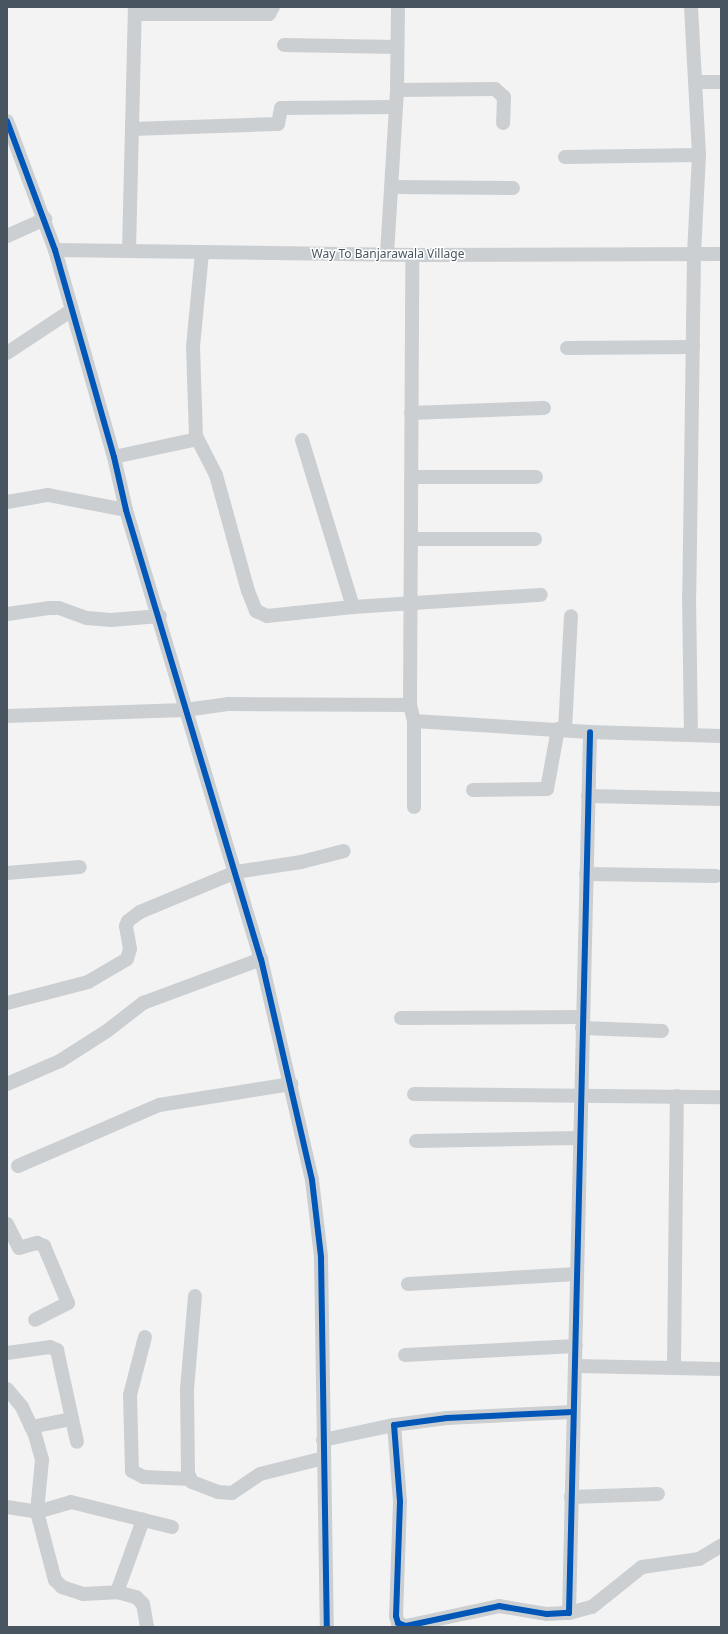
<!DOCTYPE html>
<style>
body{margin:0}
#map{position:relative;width:728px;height:1634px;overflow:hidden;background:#f3f3f3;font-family:"Noto Sans",sans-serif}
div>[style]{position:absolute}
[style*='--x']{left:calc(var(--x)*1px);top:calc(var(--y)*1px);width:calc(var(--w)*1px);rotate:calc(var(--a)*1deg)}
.street>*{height:14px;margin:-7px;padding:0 7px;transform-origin:7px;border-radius:7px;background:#cccfd2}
.cycleway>*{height:6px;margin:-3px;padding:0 3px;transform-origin:3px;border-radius:3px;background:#0057b8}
span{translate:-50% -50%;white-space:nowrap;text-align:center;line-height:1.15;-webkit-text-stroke:3px #fff;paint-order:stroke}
.street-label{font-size:12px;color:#485561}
.frame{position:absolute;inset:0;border:8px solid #485561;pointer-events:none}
</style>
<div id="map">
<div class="street">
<i style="--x:691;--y:7;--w:148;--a:86.9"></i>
<i style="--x:699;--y:155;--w:100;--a:92.9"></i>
<i style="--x:694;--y:255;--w:339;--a:90.8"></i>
<i style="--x:689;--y:594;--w:140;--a:89.2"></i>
<i style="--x:135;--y:14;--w:134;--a:0"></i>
<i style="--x:269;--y:14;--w:8;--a:-60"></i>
<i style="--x:284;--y:45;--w:113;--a:1"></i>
<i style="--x:697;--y:82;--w:24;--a:0"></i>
<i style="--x:397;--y:90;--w:98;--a:-0.6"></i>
<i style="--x:495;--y:89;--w:12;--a:42"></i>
<i style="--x:504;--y:97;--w:26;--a:92"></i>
<i style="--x:7;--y:121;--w:138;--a:69.6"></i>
<i style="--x:55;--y:250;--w:215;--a:74.1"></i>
<i style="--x:114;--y:457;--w:54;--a:77.2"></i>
<i style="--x:126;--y:510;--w:469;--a:73.3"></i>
<i style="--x:261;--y:959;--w:227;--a:77"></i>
<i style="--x:312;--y:1180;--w:78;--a:83.3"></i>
<i style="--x:321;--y:1257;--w:370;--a:89.1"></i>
<i style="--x:132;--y:129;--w:146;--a:-2"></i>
<i style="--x:278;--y:124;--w:16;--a:-79"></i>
<i style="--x:281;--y:108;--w:114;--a:-0.5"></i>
<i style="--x:565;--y:157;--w:134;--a:-0.9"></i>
<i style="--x:392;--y:187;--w:121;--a:0.5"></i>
<i style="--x:7;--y:236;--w:42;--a:-24.1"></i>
<i style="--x:55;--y:250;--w:357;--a:0.8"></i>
<i style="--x:412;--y:255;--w:309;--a:-0.2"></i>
<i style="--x:129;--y:250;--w:243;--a:-88.6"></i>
<i style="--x:202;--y:253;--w:93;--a:95.5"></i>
<i style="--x:193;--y:346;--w:90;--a:88.1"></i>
<i style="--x:196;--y:436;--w:44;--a:62.9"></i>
<i style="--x:216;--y:475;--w:120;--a:74.6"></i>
<i style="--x:248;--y:591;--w:22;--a:68"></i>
<i style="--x:256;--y:611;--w:12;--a:24"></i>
<i style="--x:267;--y:616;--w:86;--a:-6"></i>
<i style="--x:353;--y:607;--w:188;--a:-3.7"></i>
<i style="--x:387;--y:254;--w:164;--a:-86.5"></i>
<i style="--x:397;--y:90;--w:83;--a:-89.3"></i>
<i style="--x:567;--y:348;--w:126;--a:-0.5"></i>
<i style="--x:7;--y:353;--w:78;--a:-33.5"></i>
<i style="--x:411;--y:413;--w:133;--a:-2.2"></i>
<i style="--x:302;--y:440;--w:175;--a:73"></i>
<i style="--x:114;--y:457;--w:85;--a:-12.2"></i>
<i style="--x:412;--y:477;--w:124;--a:0"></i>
<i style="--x:7;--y:502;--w:42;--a:-9.7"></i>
<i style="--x:48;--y:495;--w:79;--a:10.9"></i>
<i style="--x:411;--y:539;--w:124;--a:0"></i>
<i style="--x:7;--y:614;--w:42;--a:-8.1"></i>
<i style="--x:49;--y:608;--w:10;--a:0"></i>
<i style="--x:59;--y:608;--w:30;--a:20"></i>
<i style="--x:87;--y:618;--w:24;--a:5"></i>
<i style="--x:111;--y:620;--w:49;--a:-4.7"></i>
<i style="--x:410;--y:705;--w:450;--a:-89.7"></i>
<i style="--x:7;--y:716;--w:178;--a:-1.9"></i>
<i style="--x:185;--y:710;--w:43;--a:-7.9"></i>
<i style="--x:228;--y:704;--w:182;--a:0.3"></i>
<i style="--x:410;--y:705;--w:16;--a:76"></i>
<i style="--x:414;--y:721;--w:176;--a:3.6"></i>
<i style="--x:590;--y:732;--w:131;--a:1.7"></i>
<i style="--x:414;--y:721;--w:86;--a:90"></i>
<i style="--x:565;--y:730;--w:114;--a:-87"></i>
<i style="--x:473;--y:790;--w:74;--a:-0.8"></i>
<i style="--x:547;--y:789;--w:61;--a:-79.6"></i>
<i style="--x:588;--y:796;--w:133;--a:1.3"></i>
<i style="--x:7;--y:873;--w:73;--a:-4.7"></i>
<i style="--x:586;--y:874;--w:130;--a:0.9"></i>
<i style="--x:7;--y:1003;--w:84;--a:-14.5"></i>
<i style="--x:88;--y:982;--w:45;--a:-30.5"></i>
<i style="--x:127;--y:959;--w:10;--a:-73"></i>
<i style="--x:130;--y:949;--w:23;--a:-100"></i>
<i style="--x:126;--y:926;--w:5;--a:-68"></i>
<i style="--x:128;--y:921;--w:15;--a:-37"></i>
<i style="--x:140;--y:912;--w:104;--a:-22.6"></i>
<i style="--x:236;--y:872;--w:66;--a:-8.7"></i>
<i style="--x:301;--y:862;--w:44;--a:-14.3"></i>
<i style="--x:401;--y:1018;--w:182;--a:-0.3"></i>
<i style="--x:582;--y:1028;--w:80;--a:2.1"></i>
<i style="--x:7;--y:1084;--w:58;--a:-23.5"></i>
<i style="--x:60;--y:1061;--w:56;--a:-32.6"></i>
<i style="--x:107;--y:1031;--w:46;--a:-37.9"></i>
<i style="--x:143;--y:1003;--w:126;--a:-20.4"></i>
<i style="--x:414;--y:1094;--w:307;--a:0.6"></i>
<i style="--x:416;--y:1141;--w:162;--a:-1.1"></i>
<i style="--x:18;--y:1166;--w:154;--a:-23.4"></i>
<i style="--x:159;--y:1105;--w:134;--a:-9"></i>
<i style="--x:7;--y:1224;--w:27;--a:63"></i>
<i style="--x:19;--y:1248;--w:19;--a:-16"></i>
<i style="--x:37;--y:1243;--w:8;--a:23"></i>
<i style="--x:44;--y:1246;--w:62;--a:67.2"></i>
<i style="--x:68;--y:1303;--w:37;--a:153"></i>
<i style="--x:408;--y:1284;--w:169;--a:-3.4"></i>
<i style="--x:195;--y:1296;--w:93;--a:94.9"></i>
<i style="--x:187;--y:1389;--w:84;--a:89.3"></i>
<i style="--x:188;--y:1473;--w:10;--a:66"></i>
<i style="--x:192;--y:1482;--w:28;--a:21"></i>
<i style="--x:218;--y:1492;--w:14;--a:4"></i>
<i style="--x:232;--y:1493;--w:34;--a:-34"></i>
<i style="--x:260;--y:1474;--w:66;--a:-14"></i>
<i style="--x:145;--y:1337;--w:60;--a:104.5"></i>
<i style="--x:130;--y:1395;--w:76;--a:88.5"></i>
<i style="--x:132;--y:1471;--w:13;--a:27"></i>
<i style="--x:144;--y:1477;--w:46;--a:2.5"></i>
<i style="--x:7;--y:1353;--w:43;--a:-7.9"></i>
<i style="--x:50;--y:1347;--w:8;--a:23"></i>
<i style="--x:57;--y:1350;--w:94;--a:77.7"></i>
<i style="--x:405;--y:1355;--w:171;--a:-3"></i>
<i style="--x:576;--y:1366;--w:145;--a:1.2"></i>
<i style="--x:674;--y:1368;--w:272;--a:-89.4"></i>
<i style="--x:7;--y:1389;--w:23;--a:50"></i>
<i style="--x:22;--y:1407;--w:31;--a:65"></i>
<i style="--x:35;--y:1435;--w:26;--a:74"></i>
<i style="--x:42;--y:1460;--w:52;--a:95.5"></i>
<i style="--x:37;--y:1512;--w:35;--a:-16"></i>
<i style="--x:71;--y:1502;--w:104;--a:13.9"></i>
<i style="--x:573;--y:1412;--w:126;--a:177.3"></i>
<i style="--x:447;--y:1418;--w:53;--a:172.5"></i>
<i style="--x:394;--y:1425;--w:77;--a:85.5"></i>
<i style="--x:400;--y:1502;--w:114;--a:92"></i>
<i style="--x:396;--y:1616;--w:7;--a:74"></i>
<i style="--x:398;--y:1623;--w:9;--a:21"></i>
<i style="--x:406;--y:1626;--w:95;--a:-12.1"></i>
<i style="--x:499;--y:1606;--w:49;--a:9.5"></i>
<i style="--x:547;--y:1614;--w:22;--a:-3"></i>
<i style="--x:569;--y:1613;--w:881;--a:-88.63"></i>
<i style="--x:31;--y:1427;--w:42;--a:-11"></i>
<i style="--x:323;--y:1440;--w:73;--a:-11.9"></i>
<i style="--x:571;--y:1497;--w:87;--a:-2"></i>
<i style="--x:7;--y:1507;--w:30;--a:9"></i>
<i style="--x:37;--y:1512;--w:70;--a:75.2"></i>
<i style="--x:55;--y:1580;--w:10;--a:45"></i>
<i style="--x:62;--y:1587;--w:22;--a:18"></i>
<i style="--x:83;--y:1594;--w:34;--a:-3"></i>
<i style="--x:117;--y:1592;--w:20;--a:15"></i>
<i style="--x:136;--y:1597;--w:10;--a:45"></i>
<i style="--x:143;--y:1604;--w:23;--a:80"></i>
<i style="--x:117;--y:1592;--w:77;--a:-70.1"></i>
<i style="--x:569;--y:1613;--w:24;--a:-15"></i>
<i style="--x:592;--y:1607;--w:64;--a:-38.7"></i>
<i style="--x:642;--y:1567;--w:58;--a:-8"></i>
<i style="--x:699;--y:1559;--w:26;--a:-31"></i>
</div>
<div class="cycleway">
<i style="--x:7;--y:121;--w:138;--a:69.6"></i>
<i style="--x:55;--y:250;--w:215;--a:74.1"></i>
<i style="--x:114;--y:457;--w:54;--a:77.2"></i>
<i style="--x:126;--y:510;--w:469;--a:73.3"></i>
<i style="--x:261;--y:959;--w:227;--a:77"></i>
<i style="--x:312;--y:1180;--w:78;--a:83.3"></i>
<i style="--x:321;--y:1257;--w:370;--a:89.1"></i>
<i style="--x:573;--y:1412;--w:126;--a:177.3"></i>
<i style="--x:447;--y:1418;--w:53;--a:172.5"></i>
<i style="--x:394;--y:1425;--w:77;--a:85.5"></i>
<i style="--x:400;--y:1502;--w:114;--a:92"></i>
<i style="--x:396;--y:1616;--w:7;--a:74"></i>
<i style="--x:398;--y:1623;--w:9;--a:21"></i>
<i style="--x:406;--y:1626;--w:95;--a:-12.1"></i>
<i style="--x:499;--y:1606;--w:49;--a:9.5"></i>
<i style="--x:547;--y:1614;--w:22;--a:-3"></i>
<i style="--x:569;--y:1613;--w:881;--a:-88.63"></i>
</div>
<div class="street-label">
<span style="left:388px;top:254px">Way To Banjarawala Village</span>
</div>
<div class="frame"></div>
</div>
